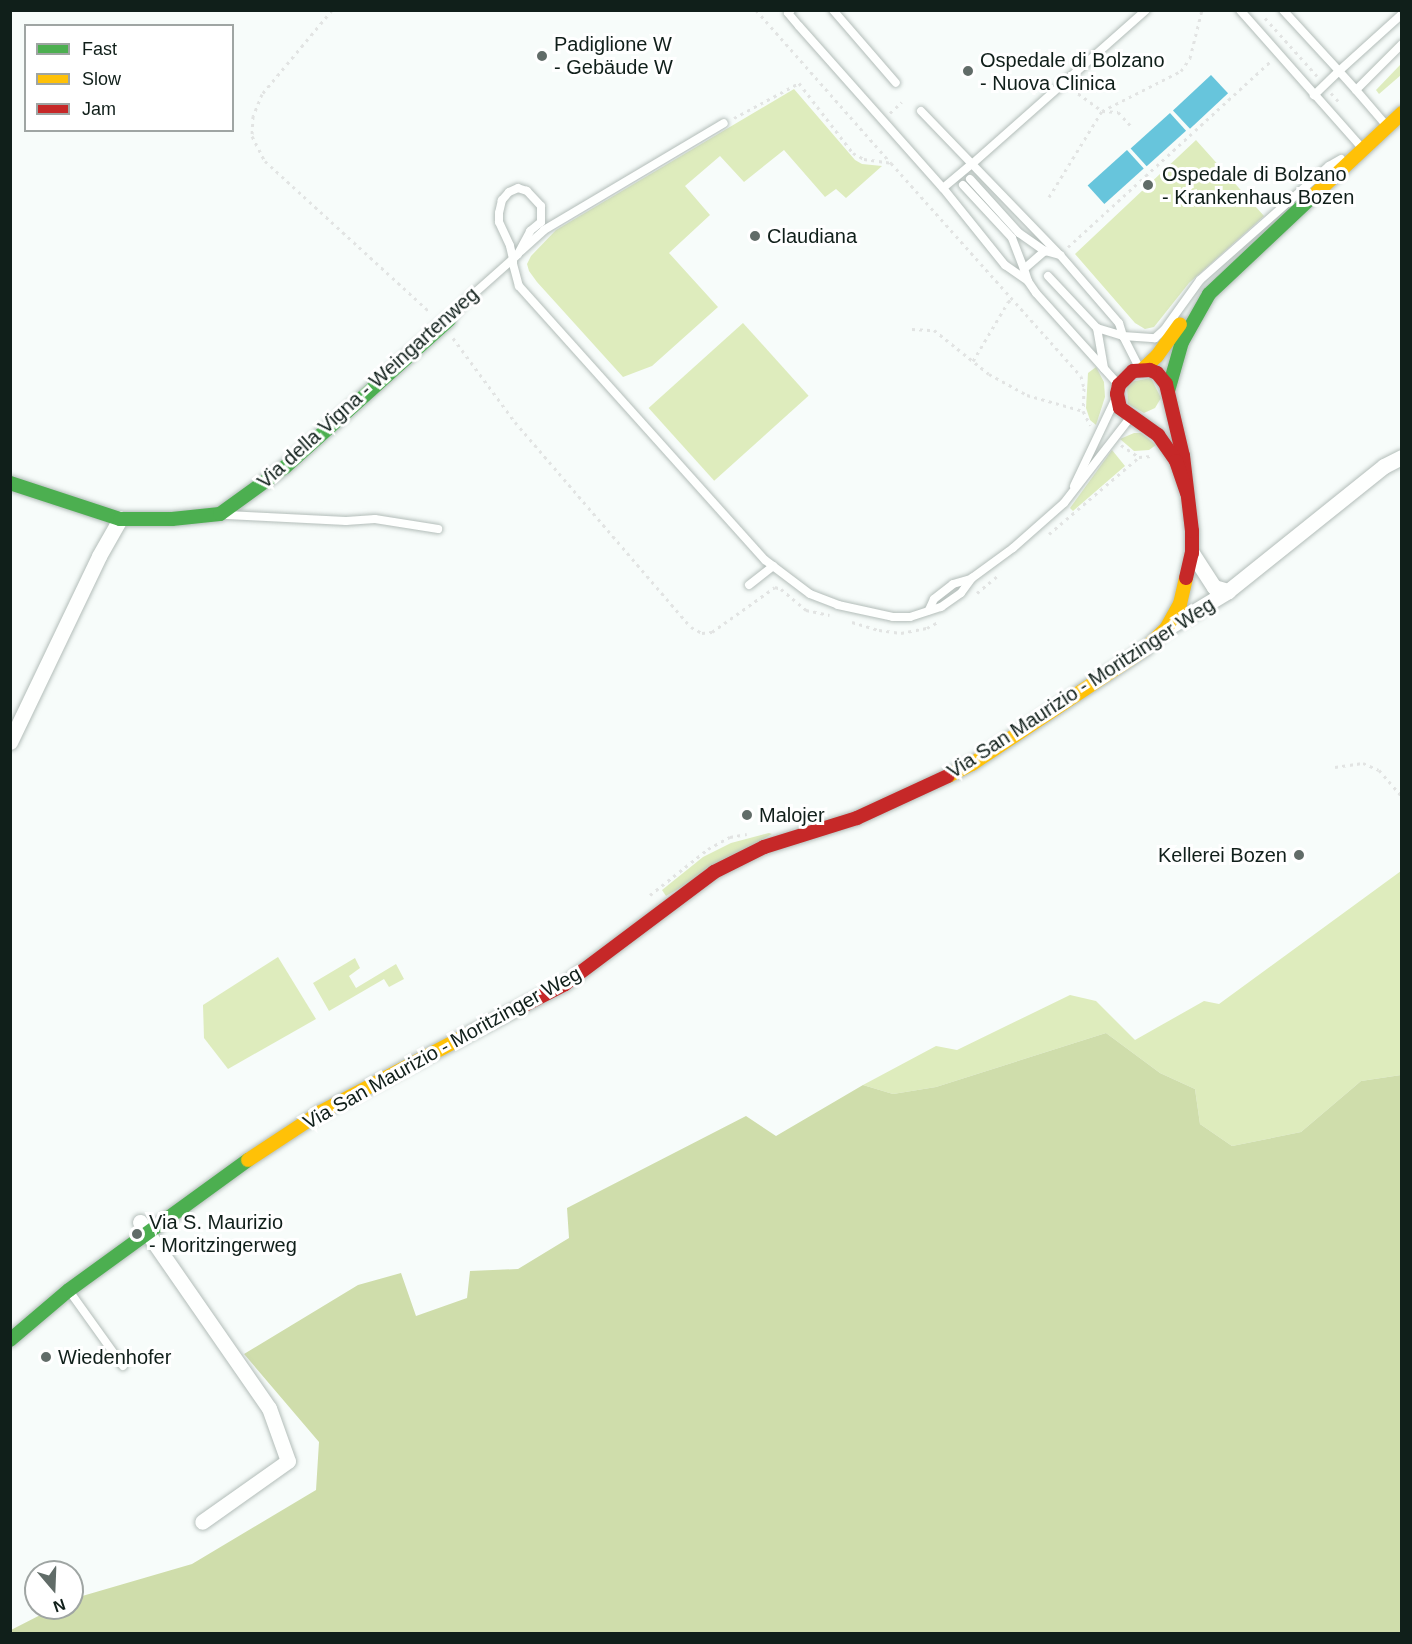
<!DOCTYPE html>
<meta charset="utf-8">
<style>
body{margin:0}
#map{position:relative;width:1412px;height:1644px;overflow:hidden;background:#f7fcfa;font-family:Helvetica,sans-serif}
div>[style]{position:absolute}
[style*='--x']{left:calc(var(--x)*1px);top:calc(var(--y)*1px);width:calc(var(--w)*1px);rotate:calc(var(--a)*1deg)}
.green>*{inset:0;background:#deecbd;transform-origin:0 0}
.forest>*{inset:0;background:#cfddab}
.water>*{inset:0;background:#67c5dc;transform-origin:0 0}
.path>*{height:3px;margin-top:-1.5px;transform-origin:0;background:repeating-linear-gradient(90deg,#e2e4e3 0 3px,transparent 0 7.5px)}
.roads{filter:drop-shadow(0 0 2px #b3bdb9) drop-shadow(0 0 2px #b3bdb9)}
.lane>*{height:8px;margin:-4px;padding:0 4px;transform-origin:4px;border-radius:4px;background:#fefffe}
.street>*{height:15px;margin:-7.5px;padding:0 7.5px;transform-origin:7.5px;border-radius:7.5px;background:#fefffe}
.fast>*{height:14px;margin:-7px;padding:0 7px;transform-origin:7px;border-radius:7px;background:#4caf50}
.slow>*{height:14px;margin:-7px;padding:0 7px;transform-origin:7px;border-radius:7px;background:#ffc107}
.jam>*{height:14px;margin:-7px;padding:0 7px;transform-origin:7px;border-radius:7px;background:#c62828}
.dots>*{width:16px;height:16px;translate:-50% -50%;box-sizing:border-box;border:3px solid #fff;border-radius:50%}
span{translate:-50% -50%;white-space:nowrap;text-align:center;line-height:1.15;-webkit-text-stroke:6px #fff;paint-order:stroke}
.poi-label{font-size:20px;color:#101f1a}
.left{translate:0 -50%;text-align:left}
.right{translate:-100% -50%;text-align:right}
.street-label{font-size:20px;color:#101f1a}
.frame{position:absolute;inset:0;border:12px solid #101f1a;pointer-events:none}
.legend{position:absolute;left:24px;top:24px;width:210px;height:108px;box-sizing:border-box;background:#fff;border:2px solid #9fa5a3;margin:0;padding:8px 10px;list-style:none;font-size:18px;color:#101f1a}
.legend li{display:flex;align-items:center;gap:12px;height:30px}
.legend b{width:30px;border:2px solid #9fa5a3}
.north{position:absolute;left:24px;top:1560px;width:60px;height:60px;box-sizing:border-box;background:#fff;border:2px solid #9fa5a3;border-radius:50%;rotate:161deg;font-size:16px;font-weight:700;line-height:24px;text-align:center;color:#101f1a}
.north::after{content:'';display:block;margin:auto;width:21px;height:27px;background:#616c68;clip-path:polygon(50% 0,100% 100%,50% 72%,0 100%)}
</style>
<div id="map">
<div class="green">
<i style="clip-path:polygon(1401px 64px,1401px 75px,1379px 94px,1376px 90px)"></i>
<i style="clip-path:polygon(794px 89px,855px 160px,862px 164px,882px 166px,846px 198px,836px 189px,825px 197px,784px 150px,744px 182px,720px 156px,685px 186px,710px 215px,669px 253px,718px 307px,652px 366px,623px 377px,537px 282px,529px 271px,527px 264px,531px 256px,556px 230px)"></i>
<i style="clip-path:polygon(1196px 140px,1264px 216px,1189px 283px,1154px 327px,1145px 329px,1135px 323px,1075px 254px)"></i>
<i style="left:743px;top:323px;width:98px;height:127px;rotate:48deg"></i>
<i style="clip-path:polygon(1096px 367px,1104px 382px,1105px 397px,1096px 425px,1090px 420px,1086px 408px,1088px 373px)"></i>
<i style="clip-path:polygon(1151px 378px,1161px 398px,1155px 408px,1144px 413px,1128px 404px,1127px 387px,1130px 382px)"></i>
<i style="clip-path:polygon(1134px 433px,1141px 433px,1156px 445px,1149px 450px,1134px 451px,1120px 439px)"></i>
<i style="clip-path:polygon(1112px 450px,1125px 466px,1073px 511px,1070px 508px)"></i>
<i style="clip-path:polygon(769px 833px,772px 834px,666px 896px,662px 890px,703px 857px,731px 843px)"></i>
<i style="clip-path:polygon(1401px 871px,1401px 1075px,1361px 1081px,1301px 1132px,1232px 1146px,1200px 1124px,1195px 1089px,1160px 1073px,1106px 1033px,936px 1087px,893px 1094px,863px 1085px,936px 1046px,957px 1050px,1070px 995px,1096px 1001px,1135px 1040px,1204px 1001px,1219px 1004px)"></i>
<i style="clip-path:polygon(278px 957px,316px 1019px,228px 1069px,204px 1038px,203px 1005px)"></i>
<i style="clip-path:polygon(355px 958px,360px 968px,349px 976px,356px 988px,396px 964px,404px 979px,389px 987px,384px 979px,329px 1011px,313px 983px)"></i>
</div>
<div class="forest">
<i style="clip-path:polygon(1106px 1033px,1160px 1073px,1195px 1089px,1200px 1124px,1232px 1146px,1301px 1132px,1361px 1081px,1401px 1075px,1401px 1633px,11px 1633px,11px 1630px,54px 1608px,72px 1608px,72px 1599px,192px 1564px,316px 1490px,319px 1442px,244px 1354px,358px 1285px,401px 1273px,416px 1316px,467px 1298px,470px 1271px,518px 1269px,569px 1238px,567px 1208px,746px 1116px,776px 1136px,863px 1085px,893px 1094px,936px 1087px)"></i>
</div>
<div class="water">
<i style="left:1211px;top:75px;width:25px;height:52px;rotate:47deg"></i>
<i style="left:1170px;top:113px;width:24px;height:53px;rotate:48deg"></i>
<i style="left:1127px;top:150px;width:25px;height:53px;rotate:48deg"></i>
</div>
<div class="path">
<i style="--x:332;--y:10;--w:109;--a:129.8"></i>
<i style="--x:262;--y:94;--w:24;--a:112"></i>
<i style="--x:253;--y:116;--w:20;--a:93"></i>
<i style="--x:252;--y:136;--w:28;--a:63"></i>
<i style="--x:265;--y:161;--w:225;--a:42.5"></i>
<i style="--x:756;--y:10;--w:204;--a:48.6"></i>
<i style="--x:1265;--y:18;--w:78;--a:48.1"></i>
<i style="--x:1072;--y:89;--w:37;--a:36"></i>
<i style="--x:1102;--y:111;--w:16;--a:4"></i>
<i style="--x:1118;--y:112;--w:18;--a:47"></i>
<i style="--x:1331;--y:93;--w:13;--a:48"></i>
<i style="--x:890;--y:113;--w:16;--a:-43"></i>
<i style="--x:734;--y:118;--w:74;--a:-28.3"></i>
<i style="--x:799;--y:83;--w:88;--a:52.4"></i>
<i style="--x:853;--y:153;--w:13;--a:29"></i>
<i style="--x:864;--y:159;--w:27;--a:8"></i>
<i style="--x:891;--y:163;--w:285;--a:48.3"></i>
<i style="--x:1081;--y:376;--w:12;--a:76"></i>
<i style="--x:1084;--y:388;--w:23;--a:92"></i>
<i style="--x:1083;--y:411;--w:16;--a:63"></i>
<i style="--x:1049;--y:197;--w:101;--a:-58.4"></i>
<i style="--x:1102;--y:111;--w:89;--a:-26.9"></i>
<i style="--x:1181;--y:71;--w:16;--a:-55"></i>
<i style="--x:1190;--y:58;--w:49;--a:-76"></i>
<i style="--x:1068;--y:247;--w:275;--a:-42.5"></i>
<i style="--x:912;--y:329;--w:22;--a:3"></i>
<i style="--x:934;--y:330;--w:70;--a:38.7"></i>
<i style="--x:989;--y:374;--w:43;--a:28.9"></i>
<i style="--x:1027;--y:395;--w:58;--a:15.9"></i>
<i style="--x:453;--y:338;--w:104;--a:53.6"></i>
<i style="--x:515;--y:422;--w:270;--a:49.4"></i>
<i style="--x:691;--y:627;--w:13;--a:29"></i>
<i style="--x:702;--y:633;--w:10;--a:-6"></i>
<i style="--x:712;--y:632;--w:77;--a:-35.5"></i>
<i style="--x:775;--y:587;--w:6;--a:18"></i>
<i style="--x:781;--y:589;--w:33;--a:40"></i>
<i style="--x:806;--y:610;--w:24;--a:12"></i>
<i style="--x:973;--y:361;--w:69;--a:-59.3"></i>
<i style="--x:1008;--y:302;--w:6;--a:-39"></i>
<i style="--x:1121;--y:445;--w:22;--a:34"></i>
<i style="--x:1049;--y:534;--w:118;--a:-40.5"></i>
<i style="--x:1139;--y:457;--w:13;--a:-4"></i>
<i style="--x:977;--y:593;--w:26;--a:-40"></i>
<i style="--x:852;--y:622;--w:28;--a:17"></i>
<i style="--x:879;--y:630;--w:22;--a:8"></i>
<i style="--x:901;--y:633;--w:26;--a:-11"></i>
<i style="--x:927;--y:628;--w:13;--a:-29"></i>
<i style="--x:1335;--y:767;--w:28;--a:-8"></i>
<i style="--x:1363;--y:763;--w:17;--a:24"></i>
<i style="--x:1379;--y:770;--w:35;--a:49"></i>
<i style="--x:650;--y:895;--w:74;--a:-38.4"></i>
<i style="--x:708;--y:849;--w:25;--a:-29"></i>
<i style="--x:730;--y:837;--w:17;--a:-10"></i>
</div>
<div class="roads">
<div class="lane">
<i style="--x:791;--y:10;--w:4;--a:135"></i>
<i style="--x:788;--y:13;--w:17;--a:50"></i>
<i style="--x:799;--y:26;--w:217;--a:48.4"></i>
<i style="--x:943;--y:188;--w:99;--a:51.2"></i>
<i style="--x:1005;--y:265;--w:28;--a:35"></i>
<i style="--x:833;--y:10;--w:96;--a:49.2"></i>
<i style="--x:1240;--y:10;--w:184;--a:48.5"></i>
<i style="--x:1283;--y:10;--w:83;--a:47.4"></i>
<i style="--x:1339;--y:71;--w:35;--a:136"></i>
<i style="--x:1356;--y:90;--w:25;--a:-132"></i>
<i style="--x:1339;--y:71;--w:85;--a:-42.1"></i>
<i style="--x:921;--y:111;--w:74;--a:46.1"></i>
<i style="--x:972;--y:164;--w:232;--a:-41.5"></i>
<i style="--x:1386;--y:125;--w:46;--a:-130.6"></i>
<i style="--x:1356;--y:90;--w:65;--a:-45"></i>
<i style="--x:970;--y:179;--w:73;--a:47.8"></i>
<i style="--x:1019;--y:233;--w:32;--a:35"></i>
<i style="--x:963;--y:185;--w:72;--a:47.2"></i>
<i style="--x:1012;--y:238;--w:33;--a:69"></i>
<i style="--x:943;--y:188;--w:38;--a:-40"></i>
<i style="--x:972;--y:164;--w:125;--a:46"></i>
<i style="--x:521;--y:251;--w:31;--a:-42"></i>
<i style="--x:544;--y:230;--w:209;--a:-30.7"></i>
<i style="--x:1048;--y:276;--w:71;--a:46.7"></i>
<i style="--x:1097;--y:328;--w:41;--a:80.1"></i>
<i style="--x:450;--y:319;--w:28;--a:-48"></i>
<i style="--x:469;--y:298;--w:59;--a:-41.6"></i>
<i style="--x:513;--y:259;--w:7;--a:-45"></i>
<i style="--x:518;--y:254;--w:26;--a:-62"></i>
<i style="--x:530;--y:231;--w:14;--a:-39"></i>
<i style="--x:541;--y:222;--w:16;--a:-90"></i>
<i style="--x:541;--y:206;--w:21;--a:-133"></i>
<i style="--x:527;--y:191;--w:9;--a:-162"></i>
<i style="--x:518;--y:188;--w:10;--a:156"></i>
<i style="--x:509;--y:192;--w:11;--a:131"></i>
<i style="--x:502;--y:200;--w:13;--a:103"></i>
<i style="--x:499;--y:213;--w:9;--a:90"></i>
<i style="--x:499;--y:222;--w:26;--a:65"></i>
<i style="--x:510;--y:246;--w:13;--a:77"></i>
<i style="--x:513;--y:259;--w:5;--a:90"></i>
<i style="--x:513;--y:264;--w:23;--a:75"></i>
<i style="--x:519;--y:286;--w:368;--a:48.1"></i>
<i style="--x:765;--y:560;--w:56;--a:37.1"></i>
<i style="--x:810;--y:594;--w:30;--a:21"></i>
<i style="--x:838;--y:605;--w:56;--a:12.3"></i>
<i style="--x:893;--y:617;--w:17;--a:0"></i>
<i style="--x:910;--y:617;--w:33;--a:-18"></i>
<i style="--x:941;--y:607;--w:24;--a:-35"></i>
<i style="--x:961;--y:593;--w:19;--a:-54"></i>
<i style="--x:972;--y:578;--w:51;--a:-36.2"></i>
<i style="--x:1013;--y:548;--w:68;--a:-41.4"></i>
<i style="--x:1064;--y:503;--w:108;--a:-52.2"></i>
<i style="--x:1097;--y:328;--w:27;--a:17"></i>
<i style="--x:1123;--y:336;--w:37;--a:63"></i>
<i style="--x:1118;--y:384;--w:122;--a:-132"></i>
<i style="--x:1036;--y:293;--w:14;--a:-124"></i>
<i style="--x:1028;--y:281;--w:13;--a:-108"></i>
<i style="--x:1024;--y:269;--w:28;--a:-41"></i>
<i style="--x:1045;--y:251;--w:16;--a:15"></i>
<i style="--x:1060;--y:255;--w:90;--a:49.1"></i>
<i style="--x:1119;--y:323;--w:14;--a:73"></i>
<i style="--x:1123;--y:336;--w:32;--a:4"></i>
<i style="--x:1155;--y:338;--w:12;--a:-42"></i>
<i style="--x:1164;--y:330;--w:62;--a:-54.2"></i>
<i style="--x:1200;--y:280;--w:172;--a:-41.5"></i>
<i style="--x:1329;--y:166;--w:14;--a:-30"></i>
<i style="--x:1074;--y:486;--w:93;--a:-64.5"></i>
<i style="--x:227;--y:515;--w:119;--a:2.9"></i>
<i style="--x:346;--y:521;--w:29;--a:-4"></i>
<i style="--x:375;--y:519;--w:64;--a:9"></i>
<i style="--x:749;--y:585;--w:31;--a:-38"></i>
<i style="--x:929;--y:610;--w:12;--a:-66"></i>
<i style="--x:934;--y:599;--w:24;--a:-38"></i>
<i style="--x:953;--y:584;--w:18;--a:-16"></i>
<i style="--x:70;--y:1292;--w:91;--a:54.4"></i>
</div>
<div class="street">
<i style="--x:1192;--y:553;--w:40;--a:57.1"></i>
<i style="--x:1214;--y:587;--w:15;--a:16"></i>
<i style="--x:1167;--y:628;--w:71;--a:-31.2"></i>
<i style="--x:1228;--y:591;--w:200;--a:-38.7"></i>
<i style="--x:1384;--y:466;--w:20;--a:-27"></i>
<i style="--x:10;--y:742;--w:206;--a:-64.4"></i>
<i style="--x:99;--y:556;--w:43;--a:-60.4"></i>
<i style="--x:140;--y:1222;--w:226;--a:55.3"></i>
<i style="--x:269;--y:1408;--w:56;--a:70.3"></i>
<i style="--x:288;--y:1461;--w:105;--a:144.7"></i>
</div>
<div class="fast">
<i style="--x:1168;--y:391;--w:51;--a:-74.1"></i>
<i style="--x:1182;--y:342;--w:55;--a:-60.6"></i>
<i style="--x:1209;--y:294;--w:143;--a:-43.3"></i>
<i style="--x:10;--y:483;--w:116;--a:18.1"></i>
<i style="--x:120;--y:519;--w:52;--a:0"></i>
<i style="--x:172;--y:519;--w:48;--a:-5.9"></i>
<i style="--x:220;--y:514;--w:80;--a:-35.9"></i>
<i style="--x:285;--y:467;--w:220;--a:-41.9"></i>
<i style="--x:10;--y:1340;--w:77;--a:-40.3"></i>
<i style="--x:69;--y:1290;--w:221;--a:-36"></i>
</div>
<div class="slow">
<i style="--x:1313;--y:196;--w:122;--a:-43"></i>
<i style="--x:1143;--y:369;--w:19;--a:-43"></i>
<i style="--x:1157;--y:356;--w:39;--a:-54"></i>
<i style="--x:948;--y:776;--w:27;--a:-27"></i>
<i style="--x:972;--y:764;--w:208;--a:-33.6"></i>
<i style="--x:1145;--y:649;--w:29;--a:-44"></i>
<i style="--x:1166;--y:629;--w:29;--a:-61"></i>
<i style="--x:1180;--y:604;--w:27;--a:-77"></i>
<i style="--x:248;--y:1160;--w:87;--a:-33.3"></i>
<i style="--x:321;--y:1112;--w:215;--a:-27.8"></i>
</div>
<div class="jam">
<i style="--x:1186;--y:578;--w:26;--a:-77"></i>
<i style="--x:1192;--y:553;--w:22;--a:-90"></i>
<i style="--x:1192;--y:531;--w:76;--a:-96.8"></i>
<i style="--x:1183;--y:456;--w:74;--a:-103.3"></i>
<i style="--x:1166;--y:384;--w:14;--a:-129"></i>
<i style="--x:1157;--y:373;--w:8;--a:-157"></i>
<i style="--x:1150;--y:370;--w:17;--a:177"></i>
<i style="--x:1133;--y:371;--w:20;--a:135"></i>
<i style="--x:1119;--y:385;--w:9;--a:103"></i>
<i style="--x:1117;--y:394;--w:14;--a:78"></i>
<i style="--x:1120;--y:408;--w:47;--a:35.4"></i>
<i style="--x:1158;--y:435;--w:32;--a:55"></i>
<i style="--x:1176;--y:461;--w:34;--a:71"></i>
<i style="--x:511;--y:1012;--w:61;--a:-27.4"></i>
<i style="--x:565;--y:984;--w:186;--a:-36.9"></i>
<i style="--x:714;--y:872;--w:56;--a:-26.6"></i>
<i style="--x:764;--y:847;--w:97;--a:-17.3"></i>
<i style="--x:857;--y:818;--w:100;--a:-24.8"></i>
</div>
</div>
<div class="dots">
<i style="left:542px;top:56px;background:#616c68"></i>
<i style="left:968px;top:71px;background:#616c68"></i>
<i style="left:1148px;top:185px;background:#616c68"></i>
<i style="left:755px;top:236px;background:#616c68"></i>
<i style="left:747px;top:815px;background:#616c68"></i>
<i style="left:1299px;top:855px;background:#616c68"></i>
<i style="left:137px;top:1234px;background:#616c68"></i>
<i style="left:46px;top:1357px;background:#616c68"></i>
</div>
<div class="poi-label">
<span class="left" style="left:554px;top:56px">Padiglione W<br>- Gebäude W</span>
<span class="left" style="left:980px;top:72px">Ospedale di Bolzano<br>- Nuova Clinica</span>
<span class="left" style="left:1162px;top:186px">Ospedale di Bolzano<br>- Krankenhaus Bozen</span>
<span class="left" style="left:767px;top:236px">Claudiana</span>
<span class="left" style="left:759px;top:815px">Malojer</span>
<span class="right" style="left:1287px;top:855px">Kellerei Bozen</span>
<span class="left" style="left:149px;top:1234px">Via S. Maurizio<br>- Moritzingerweg</span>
<span class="left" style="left:58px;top:1357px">Wiedenhofer</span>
</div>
<div class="street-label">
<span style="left:368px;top:388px;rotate:-42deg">Via della Vigna - Weingartenweg</span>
<span style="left:1081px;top:688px;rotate:-33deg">Via San Maurizio - Moritzinger Weg</span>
<span style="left:442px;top:1048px;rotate:-29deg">Via San Maurizio - Moritzinger Weg</span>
</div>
<div class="frame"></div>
<ul class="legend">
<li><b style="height:8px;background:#4caf50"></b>Fast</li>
<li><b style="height:8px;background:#ffc107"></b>Slow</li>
<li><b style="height:8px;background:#c62828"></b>Jam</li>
</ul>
<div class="north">N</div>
</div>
